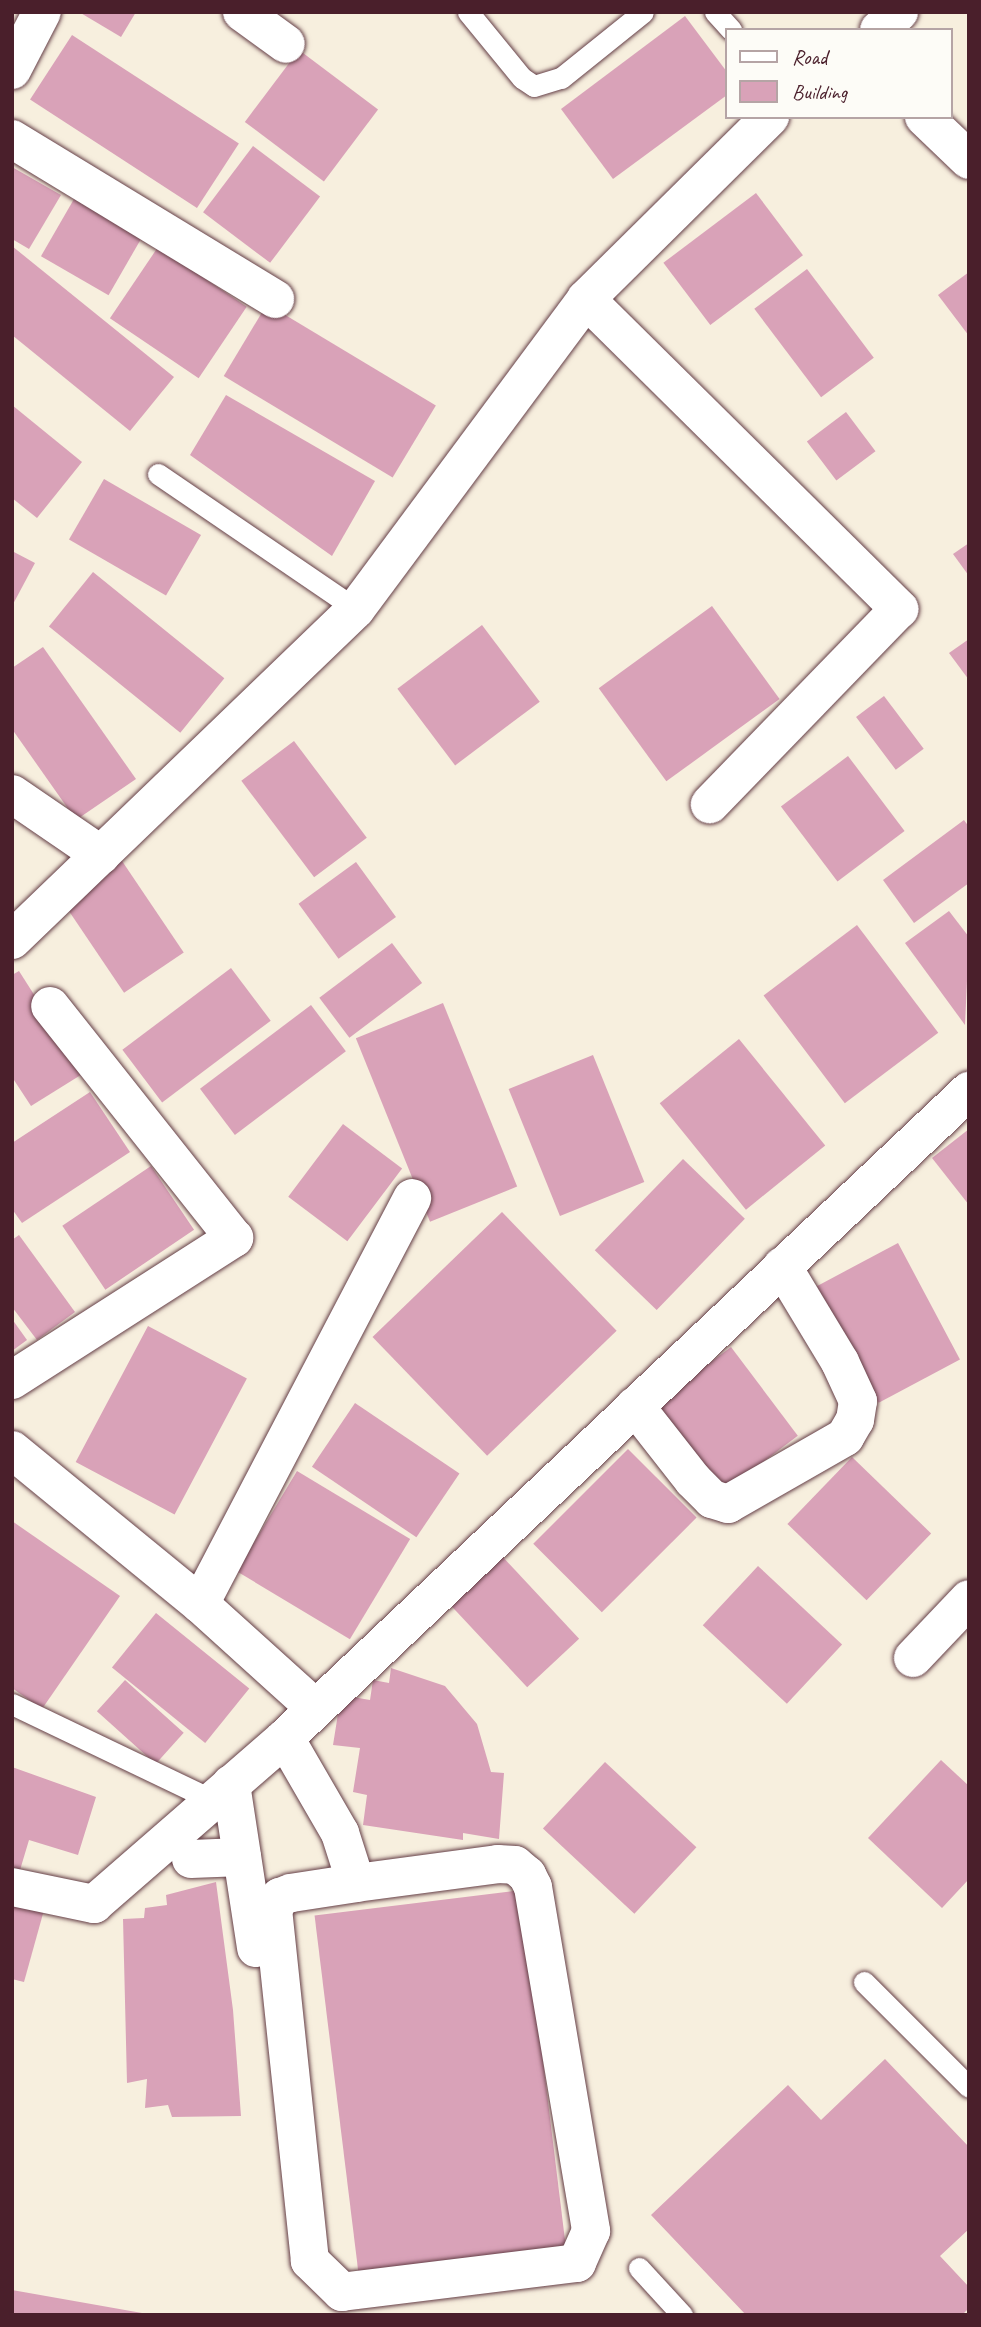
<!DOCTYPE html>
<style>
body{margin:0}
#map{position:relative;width:981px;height:2327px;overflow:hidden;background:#f7efde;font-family:Caveat,sans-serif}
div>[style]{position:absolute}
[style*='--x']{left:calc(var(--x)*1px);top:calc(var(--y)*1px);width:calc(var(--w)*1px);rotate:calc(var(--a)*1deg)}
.building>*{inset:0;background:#d9a2b8;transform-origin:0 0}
.roads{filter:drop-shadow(0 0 2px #643e46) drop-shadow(0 0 2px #643e46)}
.service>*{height:21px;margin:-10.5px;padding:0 10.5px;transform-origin:10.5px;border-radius:10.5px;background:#fff}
.minor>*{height:38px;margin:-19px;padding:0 19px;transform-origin:19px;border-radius:19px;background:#fff}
.tertiary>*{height:38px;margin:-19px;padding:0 19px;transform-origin:19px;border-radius:19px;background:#fff}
span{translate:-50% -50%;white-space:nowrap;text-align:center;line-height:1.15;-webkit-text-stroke:7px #fdfcf7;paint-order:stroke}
.frame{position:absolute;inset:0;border:14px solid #4a1f2b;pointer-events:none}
.legend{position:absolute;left:725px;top:28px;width:228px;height:91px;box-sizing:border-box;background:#fdfcf7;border:2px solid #b5a4a5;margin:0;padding:9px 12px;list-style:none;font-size:21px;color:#4a1f2b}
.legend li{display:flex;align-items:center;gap:14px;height:35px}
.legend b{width:35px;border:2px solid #b5a4a5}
</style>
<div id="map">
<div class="building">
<i style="clip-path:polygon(79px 12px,136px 12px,121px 37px)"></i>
<i style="clip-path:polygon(685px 16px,727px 72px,727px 95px,613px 179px,561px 109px)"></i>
<i style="left:72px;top:35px;width:199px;height:77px;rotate:33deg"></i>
<i style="left:299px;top:50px;width:99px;height:90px;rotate:37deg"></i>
<i style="left:253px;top:146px;width:84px;height:83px;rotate:37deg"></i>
<i style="clip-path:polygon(12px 167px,61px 195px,29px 249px,12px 239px)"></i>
<i style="left:756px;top:193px;width:78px;height:116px;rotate:53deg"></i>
<i style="left:74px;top:199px;width:78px;height:66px;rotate:30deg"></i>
<i style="clip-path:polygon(12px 246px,174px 377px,130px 431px,12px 335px)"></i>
<i style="left:158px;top:247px;width:107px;height:86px;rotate:34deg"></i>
<i style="left:807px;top:269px;width:111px;height:66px;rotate:53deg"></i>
<i style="clip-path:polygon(969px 272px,969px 336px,938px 295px)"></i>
<i style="left:267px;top:304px;width:197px;height:84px;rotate:31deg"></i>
<i style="clip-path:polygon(226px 395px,375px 481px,332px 556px,190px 455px)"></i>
<i style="clip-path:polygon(12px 405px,82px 462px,37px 518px,12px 498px)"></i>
<i style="left:846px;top:412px;width:49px;height:49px;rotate:53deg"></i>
<i style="left:104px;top:479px;width:112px;height:70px;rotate:30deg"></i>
<i style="clip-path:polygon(969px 543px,969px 576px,953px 554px)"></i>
<i style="clip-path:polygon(12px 551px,35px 563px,12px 606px)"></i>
<i style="left:93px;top:572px;width:169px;height:70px;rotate:39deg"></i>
<i style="left:712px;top:606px;width:115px;height:140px;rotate:54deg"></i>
<i style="left:482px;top:625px;width:96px;height:106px;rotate:53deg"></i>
<i style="clip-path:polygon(969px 639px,969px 680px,949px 653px)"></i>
<i style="clip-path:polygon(43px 647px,136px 779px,76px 820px,12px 729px,12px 668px)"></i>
<i style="left:884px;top:696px;width:66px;height:35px;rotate:53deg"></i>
<i style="left:294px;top:741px;width:121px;height:66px;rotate:53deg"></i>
<i style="left:848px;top:756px;width:94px;height:84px;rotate:53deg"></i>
<i style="clip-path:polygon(964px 820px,969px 827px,969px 883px,914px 923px,883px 880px)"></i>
<i style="left:120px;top:858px;width:114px;height:72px;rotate:56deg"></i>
<i style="left:356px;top:862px;width:68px;height:71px;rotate:54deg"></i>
<i style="clip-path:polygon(949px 911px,969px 937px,965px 1025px,905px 943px)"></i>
<i style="left:857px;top:925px;width:135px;height:117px;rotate:53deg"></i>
<i style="left:392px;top:943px;width:50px;height:91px;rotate:53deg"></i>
<i style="left:231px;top:968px;width:66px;height:136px;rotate:53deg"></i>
<i style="clip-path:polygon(19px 971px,84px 1073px,31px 1106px,12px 1077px,12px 975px)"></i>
<i style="left:443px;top:1003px;width:198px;height:94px;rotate:68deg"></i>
<i style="left:311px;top:1005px;width:58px;height:139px;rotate:53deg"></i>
<i style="left:739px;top:1039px;width:137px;height:102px;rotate:51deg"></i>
<i style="left:593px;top:1055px;width:137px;height:91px;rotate:68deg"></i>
<i style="clip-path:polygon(90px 1092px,130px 1152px,22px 1223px,12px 1209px,12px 1143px)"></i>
<i style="left:343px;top:1124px;width:74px;height:91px;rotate:37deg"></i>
<i style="clip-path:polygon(969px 1129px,969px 1205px,932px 1158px)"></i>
<i style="left:683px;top:1159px;width:86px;height:127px;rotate:44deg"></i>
<i style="left:151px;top:1166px;width:77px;height:107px;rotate:56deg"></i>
<i style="left:502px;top:1212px;width:165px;height:180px;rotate:46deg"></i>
<i style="clip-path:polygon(19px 1235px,75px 1312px,37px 1340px,12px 1307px,12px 1240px)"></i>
<i style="left:898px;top:1243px;width:132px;height:92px;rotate:62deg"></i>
<i style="clip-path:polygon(12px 1319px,27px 1340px,12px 1351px)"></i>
<i style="left:148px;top:1326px;width:112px;height:154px;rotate:28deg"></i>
<i style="left:731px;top:1347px;width:111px;height:95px;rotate:53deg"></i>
<i style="left:355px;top:1403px;width:126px;height:77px;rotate:34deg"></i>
<i style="left:628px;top:1449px;width:97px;height:134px;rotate:45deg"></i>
<i style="left:852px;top:1457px;width:110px;height:93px;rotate:44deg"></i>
<i style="left:297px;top:1471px;width:132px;height:117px;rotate:31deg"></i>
<i style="clip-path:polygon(12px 1521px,120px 1596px,42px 1709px,12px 1688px)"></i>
<i style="left:500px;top:1554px;width:116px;height:71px;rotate:47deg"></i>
<i style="left:758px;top:1566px;width:115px;height:81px;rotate:43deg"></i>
<i style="left:156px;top:1613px;width:120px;height:70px;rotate:39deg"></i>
<i style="clip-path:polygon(391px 1668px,445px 1686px,477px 1724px,491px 1772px,504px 1773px,499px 1839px,463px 1833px,463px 1840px,363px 1825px,367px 1795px,353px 1792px,360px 1748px,333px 1745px,341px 1695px,370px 1700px,373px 1680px,389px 1683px)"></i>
<i style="left:125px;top:1680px;width:79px;height:42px;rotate:42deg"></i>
<i style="clip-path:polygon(941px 1760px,969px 1786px,969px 1879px,942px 1908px,868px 1838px)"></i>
<i style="left:605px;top:1762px;width:125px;height:91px;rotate:43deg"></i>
<i style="clip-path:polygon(12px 1767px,96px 1797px,78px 1855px,29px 1840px,17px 1880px,12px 1879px)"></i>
<i style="clip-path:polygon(216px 1882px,233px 2010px,241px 2116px,172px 2117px,168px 2105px,145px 2108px,147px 2079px,127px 2083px,123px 1919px,144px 1918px,145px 1908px,167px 1905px,166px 1895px)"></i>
<i style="left:522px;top:1890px;width:364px;height:209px;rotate:83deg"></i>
<i style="clip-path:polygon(12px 1901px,44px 1910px,24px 1982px,12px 1979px)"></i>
<i style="clip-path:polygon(885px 2059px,969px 2147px,969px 2229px,940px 2256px,969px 2287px,969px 2308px,962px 2315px,746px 2315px,651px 2215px,788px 2085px,821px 2120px)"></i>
<i style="clip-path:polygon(12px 2290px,142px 2313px,142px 2315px,12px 2315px)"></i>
</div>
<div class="roads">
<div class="service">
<i style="--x:468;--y:12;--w:85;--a:50.7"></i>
<i style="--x:522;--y:78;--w:14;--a:34"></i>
<i style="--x:534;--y:86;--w:28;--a:-17"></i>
<i style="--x:561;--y:78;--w:105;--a:-38.8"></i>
<i style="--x:715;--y:12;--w:24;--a:48"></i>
<i style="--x:158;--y:474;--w:240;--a:34.3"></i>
<i style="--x:12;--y:1704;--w:222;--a:25.6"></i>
<i style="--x:864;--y:1982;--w:148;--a:45"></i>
<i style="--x:639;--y:2268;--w:64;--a:47.5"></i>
</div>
<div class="minor">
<i style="--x:242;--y:12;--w:54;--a:36"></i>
<i style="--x:879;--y:30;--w:27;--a:-42"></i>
<i style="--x:924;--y:117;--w:62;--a:43.7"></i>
<i style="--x:12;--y:139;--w:308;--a:31.3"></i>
<i style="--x:586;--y:299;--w:441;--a:44.7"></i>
<i style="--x:899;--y:609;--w:272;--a:134.1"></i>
<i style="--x:12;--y:794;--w:108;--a:34.4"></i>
<i style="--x:12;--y:940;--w:477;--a:-43.9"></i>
<i style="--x:356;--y:609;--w:386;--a:-53.4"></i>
<i style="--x:586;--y:299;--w:259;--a:-44.7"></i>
<i style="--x:12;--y:1380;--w:264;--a:-32.6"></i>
<i style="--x:234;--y:1238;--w:296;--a:-128.4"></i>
<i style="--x:635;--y:1406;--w:94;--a:51.9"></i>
<i style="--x:693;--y:1480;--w:27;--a:45"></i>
<i style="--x:712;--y:1499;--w:17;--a:17"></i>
<i style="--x:728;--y:1504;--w:135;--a:-29.8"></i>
<i style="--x:845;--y:1437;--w:20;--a:-60"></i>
<i style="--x:855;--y:1420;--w:19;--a:-81"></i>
<i style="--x:858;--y:1401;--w:43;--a:-114.8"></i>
<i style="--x:840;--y:1362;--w:112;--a:-121.1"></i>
<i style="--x:12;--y:1450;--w:243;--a:39.3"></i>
<i style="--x:200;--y:1604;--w:155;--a:42.1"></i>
<i style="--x:200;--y:1604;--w:458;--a:-62.4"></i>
<i style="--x:913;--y:1658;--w:81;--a:-46.5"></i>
<i style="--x:285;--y:1738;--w:110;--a:59.9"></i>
<i style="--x:340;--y:1833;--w:52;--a:72.3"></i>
<i style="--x:356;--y:1883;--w:143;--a:-7.6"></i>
<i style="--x:498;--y:1864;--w:17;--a:3"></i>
<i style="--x:515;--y:1865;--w:16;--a:40"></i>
<i style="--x:527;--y:1875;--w:13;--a:63"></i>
<i style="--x:533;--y:1887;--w:349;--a:80.4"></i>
<i style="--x:591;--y:2231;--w:35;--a:114"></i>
<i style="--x:577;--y:2263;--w:237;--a:173"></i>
<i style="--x:342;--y:2292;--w:45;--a:-135.9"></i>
<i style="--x:310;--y:2261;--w:353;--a:-96"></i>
<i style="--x:273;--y:1910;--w:15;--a:-62"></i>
<i style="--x:280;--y:1897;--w:12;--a:-20"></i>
<i style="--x:291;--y:1893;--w:66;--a:-8.7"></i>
<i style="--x:231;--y:1784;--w:166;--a:81.3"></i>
<i style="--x:191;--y:1859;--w:51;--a:-2.2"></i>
<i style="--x:12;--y:1887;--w:84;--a:11.7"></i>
<i style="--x:94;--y:1904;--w:253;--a:-41"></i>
<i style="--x:285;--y:1738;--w:942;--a:-43.41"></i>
</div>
<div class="tertiary">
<i style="--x:12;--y:70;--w:65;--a:-62.7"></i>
</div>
</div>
<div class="frame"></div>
<ul class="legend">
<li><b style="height:9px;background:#fff"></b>Road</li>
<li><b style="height:19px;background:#d9a2b8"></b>Building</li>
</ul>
</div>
